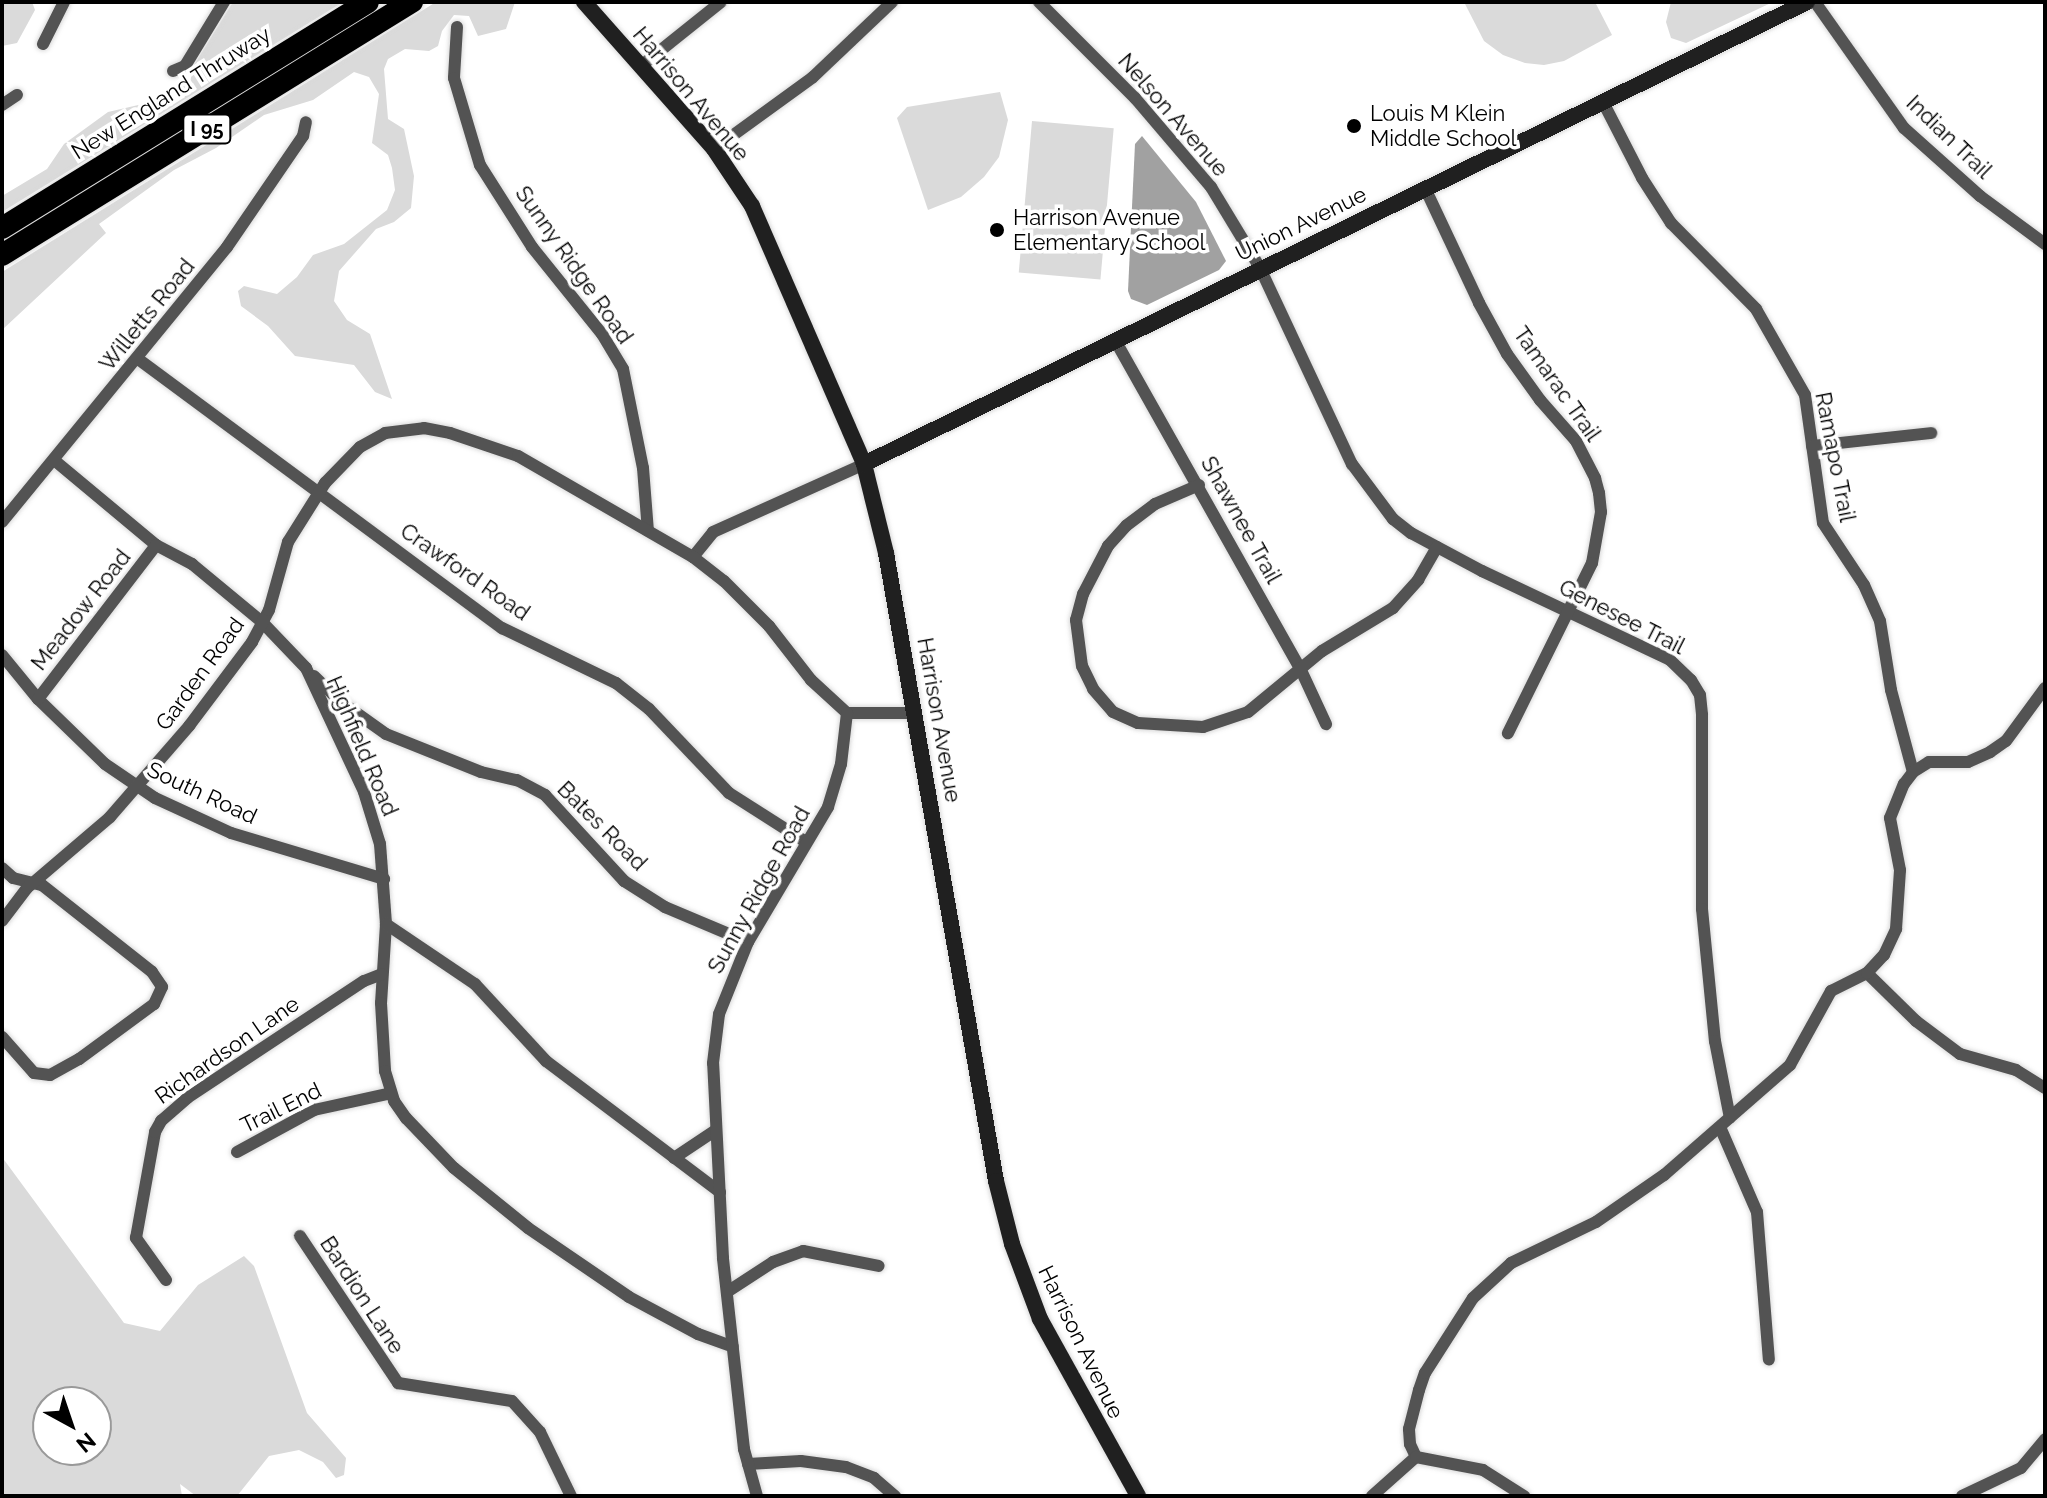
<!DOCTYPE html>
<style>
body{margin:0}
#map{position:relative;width:2047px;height:1498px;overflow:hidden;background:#fff;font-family:Raleway,sans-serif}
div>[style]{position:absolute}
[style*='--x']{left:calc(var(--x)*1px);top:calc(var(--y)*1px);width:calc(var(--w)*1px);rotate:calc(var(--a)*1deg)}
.green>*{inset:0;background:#dadada;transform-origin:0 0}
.water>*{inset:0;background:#a1a1a1}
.roads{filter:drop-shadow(0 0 2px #dbdbdb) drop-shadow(0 0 2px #dbdbdb)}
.street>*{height:12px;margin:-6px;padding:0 6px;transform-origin:6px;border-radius:6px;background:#535353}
.secondary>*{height:16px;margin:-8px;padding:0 8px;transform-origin:8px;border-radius:8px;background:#202020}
.highway>*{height:22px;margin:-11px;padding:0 11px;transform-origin:11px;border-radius:11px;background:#000}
.dots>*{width:22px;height:22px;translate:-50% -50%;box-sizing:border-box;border:4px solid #fff;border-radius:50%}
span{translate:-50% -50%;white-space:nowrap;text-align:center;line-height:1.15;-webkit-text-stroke:7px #fff;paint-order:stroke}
.shield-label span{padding:2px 6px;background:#fff;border:2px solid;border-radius:6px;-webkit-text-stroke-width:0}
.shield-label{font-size:20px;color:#000;font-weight:700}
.street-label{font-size:22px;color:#000}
.poi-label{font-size:22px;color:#000}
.left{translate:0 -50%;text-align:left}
.frame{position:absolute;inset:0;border:4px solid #000;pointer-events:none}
.north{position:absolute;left:32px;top:1386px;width:80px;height:80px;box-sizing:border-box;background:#fff;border:2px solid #999;border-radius:50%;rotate:140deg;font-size:22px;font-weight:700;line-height:32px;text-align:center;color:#000}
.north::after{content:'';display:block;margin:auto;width:28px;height:36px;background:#000;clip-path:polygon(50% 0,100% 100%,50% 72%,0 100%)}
</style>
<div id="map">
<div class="green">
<i style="clip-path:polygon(2px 2px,32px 2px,35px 10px,17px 43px,2px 46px)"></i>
<i style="clip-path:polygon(233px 2px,343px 2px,2px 212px,2px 196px,47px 169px,64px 144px,108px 112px,160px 100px,190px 82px,194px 65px)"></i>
<i style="clip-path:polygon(436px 2px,515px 2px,506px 29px,478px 36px,469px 16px,454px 15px,442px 31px,438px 46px,429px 51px,405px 49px,388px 59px,384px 69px,388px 119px,404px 129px,414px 176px,411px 208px,394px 222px,376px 229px,339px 271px,334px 301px,347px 320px,370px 334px,392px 399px,375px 392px,354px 365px,295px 356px,268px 326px,241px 306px,238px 291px,244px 286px,277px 294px,297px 277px,313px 255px,344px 244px,387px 210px,395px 190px,392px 168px,388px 155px,372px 143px,379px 94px,369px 77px,354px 72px,313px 100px,264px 115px,216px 148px,174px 170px,99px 224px,106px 233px,2px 330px,2px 272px)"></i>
<i style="clip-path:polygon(1464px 2px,1595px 2px,1612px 35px,1564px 61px,1544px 65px,1525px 63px,1503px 55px,1484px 41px)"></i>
<i style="clip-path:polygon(1671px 2px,1773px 2px,1686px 43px,1671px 38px,1666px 22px)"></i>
<i style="clip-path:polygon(1000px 92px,1008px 120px,999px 157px,984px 177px,961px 197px,928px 210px,897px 118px,907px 107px)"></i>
<i style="left:1032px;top:121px;width:82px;height:152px;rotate:5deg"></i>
<i style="clip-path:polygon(evenodd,2px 1157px,124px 1323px,160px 1331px,198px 1285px,244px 1256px,254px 1266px,307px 1413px,346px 1458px,344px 1475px,336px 1478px,323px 1462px,299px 1450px,269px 1456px,237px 1496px,196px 1496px,180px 1484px,182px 1496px,2px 1496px,2px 1157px,48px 1402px,96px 1402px,96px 1450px,48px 1450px,48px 1402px)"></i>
</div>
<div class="water">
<i style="clip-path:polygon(1142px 136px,1196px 202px,1226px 261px,1219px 270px,1147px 305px,1131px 299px,1128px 291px,1135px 144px)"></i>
</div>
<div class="roads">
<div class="street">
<i style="--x:1039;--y:2;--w:136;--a:45"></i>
<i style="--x:1135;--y:98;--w:117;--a:49.5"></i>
<i style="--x:1211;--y:187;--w:95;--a:58.8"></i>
<i style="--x:1260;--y:268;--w:217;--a:64.9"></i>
<i style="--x:1352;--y:464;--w:69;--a:53.3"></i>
<i style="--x:1393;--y:519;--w:23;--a:38"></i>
<i style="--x:1411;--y:533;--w:81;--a:28.2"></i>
<i style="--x:1482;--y:571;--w:208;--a:25.3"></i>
<i style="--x:1670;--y:660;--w:29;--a:44"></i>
<i style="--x:1691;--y:680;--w:17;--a:59"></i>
<i style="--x:1700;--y:695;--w:20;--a:84"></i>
<i style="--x:1702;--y:715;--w:194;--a:90"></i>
<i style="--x:1702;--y:909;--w:133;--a:84.4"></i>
<i style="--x:1715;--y:1041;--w:78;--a:79"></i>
<i style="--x:1815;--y:2;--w:154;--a:54.8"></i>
<i style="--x:1904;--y:128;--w:102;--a:41.8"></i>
<i style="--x:1980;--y:196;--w:81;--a:36.4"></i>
<i style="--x:457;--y:27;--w:51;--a:93.4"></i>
<i style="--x:454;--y:78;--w:91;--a:73.4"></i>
<i style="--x:480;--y:165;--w:97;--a:57.6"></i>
<i style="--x:532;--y:247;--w:112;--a:51.2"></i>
<i style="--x:602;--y:334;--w:41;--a:59"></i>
<i style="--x:623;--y:369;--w:101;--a:78.6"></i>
<i style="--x:643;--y:468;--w:63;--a:85.5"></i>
<i style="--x:43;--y:44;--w:47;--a:-63.4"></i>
<i style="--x:641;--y:66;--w:102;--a:-38.7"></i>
<i style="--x:173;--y:71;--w:13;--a:-23"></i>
<i style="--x:185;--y:66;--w:75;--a:-58.6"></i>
<i style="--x:1603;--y:102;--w:85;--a:62.8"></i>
<i style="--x:1642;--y:178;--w:54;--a:57.2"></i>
<i style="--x:1671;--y:223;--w:121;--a:45.3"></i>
<i style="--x:1756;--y:309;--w:99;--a:60.3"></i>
<i style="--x:1805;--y:395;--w:129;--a:82"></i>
<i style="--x:1823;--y:523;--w:74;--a:56.5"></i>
<i style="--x:1864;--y:585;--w:39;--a:66"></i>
<i style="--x:1880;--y:621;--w:70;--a:80.9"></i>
<i style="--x:1891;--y:690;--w:85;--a:75"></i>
<i style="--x:2;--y:105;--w:18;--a:-34"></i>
<i style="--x:714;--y:149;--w:122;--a:-36"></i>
<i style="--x:813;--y:77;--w:109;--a:-43.5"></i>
<i style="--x:1425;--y:188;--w:127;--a:64.8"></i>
<i style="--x:1479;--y:303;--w:58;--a:61.2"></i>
<i style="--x:1507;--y:354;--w:57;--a:54.3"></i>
<i style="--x:1540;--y:400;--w:55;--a:48.7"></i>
<i style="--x:1576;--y:441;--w:42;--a:62.8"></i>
<i style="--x:1595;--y:478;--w:16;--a:75"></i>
<i style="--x:1599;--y:493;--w:19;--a:84"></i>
<i style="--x:1601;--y:512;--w:52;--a:100"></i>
<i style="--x:1592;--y:563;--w:190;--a:116.3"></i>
<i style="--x:1115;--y:340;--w:377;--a:60.6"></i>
<i style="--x:1300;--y:668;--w:62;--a:65.1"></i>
<i style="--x:138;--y:359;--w:453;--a:36.5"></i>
<i style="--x:502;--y:628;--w:127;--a:25.8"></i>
<i style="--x:616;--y:683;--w:42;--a:38.2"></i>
<i style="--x:649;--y:709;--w:116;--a:46.4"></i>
<i style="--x:729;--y:793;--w:91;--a:32.5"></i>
<i style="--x:1812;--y:446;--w:120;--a:-6.2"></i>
<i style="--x:54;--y:460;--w:133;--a:39.8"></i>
<i style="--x:156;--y:545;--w:41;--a:27.8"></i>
<i style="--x:192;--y:564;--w:91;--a:39.6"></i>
<i style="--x:262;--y:622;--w:64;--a:46.3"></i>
<i style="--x:306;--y:668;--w:137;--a:64.9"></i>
<i style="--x:364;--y:792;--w:54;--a:72.9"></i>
<i style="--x:380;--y:844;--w:80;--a:85.7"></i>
<i style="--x:386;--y:924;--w:79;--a:93.6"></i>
<i style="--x:381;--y:1003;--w:68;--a:86.6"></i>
<i style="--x:385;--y:1071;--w:31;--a:73"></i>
<i style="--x:394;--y:1101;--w:21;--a:55"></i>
<i style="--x:406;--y:1118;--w:69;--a:46.2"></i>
<i style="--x:454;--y:1168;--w:95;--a:39"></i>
<i style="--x:528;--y:1228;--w:122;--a:34.3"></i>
<i style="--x:629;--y:1297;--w:78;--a:28.2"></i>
<i style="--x:698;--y:1334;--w:37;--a:20"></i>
<i style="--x:1199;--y:485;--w:48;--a:156.6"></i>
<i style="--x:1155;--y:504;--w:36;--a:143"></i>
<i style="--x:1126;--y:526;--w:27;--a:132"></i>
<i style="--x:1108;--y:546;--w:54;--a:117.5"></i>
<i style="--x:1083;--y:594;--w:27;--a:105"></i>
<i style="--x:1076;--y:620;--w:46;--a:82.6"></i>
<i style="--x:1082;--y:666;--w:25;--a:64"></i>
<i style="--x:1093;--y:689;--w:30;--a:49"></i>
<i style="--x:1113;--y:712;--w:27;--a:24"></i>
<i style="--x:1138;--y:723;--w:65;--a:3.5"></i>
<i style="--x:1203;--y:727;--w:47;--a:-18.4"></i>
<i style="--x:1248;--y:712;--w:96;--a:-39.5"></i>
<i style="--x:1322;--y:651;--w:83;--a:-31.2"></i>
<i style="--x:1393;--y:608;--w:38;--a:-48"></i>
<i style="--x:1418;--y:580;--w:38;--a:-60"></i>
<i style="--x:2;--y:522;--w:355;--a:-50.7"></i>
<i style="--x:227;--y:247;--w:135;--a:-55.6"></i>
<i style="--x:303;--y:136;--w:14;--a:-78"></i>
<i style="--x:693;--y:557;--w:32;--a:-51"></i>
<i style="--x:713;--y:532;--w:166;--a:-24.2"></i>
<i style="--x:2;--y:655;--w:57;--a:50.7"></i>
<i style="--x:38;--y:699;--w:93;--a:44.1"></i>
<i style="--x:105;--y:764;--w:60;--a:34.2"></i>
<i style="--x:155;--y:798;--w:84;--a:24.7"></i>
<i style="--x:231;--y:833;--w:160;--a:16.7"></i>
<i style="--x:314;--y:676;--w:37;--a:44"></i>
<i style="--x:341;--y:702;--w:55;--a:35.4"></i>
<i style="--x:386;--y:734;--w:102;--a:21.8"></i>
<i style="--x:481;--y:772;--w:37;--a:13"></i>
<i style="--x:517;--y:780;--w:32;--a:28"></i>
<i style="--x:545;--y:795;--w:117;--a:47.4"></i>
<i style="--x:624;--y:881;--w:49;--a:32.4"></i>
<i style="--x:665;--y:907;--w:90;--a:22.9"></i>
<i style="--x:38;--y:699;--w:194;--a:-52.5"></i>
<i style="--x:847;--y:713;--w:69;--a:0"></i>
<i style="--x:2;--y:868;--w:15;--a:42"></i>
<i style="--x:13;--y:878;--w:30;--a:14"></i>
<i style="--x:42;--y:885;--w:140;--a:38.3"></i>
<i style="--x:152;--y:972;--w:18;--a:56"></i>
<i style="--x:162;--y:987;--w:19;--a:115"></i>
<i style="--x:154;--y:1004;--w:93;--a:143.7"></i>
<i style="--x:79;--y:1059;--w:33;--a:151"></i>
<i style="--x:50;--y:1075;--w:16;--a:-173"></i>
<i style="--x:34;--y:1073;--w:48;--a:-131.6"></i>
<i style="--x:2;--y:921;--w:41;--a:-52.9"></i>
<i style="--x:27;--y:888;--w:109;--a:-40.5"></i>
<i style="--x:110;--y:817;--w:121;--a:-49"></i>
<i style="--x:189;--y:726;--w:105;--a:-53.1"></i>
<i style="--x:252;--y:642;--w:36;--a:-62"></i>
<i style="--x:269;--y:610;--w:71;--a:-74.4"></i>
<i style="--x:288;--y:542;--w:70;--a:-57.9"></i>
<i style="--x:325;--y:483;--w:50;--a:-45.8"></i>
<i style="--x:360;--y:447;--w:29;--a:-29"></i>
<i style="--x:385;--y:433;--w:39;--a:-7"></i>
<i style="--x:424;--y:428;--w:26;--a:11"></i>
<i style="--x:450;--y:433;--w:72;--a:18.7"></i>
<i style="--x:518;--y:456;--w:202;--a:30"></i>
<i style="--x:693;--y:557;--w:39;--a:38"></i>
<i style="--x:724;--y:581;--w:64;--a:45"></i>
<i style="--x:769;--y:626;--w:68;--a:52.1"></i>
<i style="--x:811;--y:680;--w:49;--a:42.5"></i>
<i style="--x:386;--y:924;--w:107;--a:34"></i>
<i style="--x:475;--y:984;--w:105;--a:47.3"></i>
<i style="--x:546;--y:1061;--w:218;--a:37"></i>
<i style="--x:1867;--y:973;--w:69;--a:44.4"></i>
<i style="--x:1916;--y:1021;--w:55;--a:36.9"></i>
<i style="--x:1960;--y:1054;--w:58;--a:15.9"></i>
<i style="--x:2016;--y:1070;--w:34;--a:32"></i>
<i style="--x:1720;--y:1127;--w:93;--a:66.5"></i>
<i style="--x:1757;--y:1212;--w:148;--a:85.4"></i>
<i style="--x:237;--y:1152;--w:88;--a:-28.6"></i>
<i style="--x:314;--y:1110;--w:79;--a:-12.4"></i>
<i style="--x:674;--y:1158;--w:50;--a:-33.7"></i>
<i style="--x:300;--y:1236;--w:177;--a:56.3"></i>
<i style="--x:398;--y:1383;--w:115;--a:9"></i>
<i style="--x:512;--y:1401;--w:42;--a:47.9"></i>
<i style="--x:540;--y:1432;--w:71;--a:64.2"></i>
<i style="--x:166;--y:1280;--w:52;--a:-125.5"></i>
<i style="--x:136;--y:1238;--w:108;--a:-79.8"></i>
<i style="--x:155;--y:1132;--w:13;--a:-61"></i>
<i style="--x:161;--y:1121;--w:35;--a:-41"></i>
<i style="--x:187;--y:1098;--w:212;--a:-33.5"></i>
<i style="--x:364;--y:981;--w:19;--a:-21"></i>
<i style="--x:727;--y:1292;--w:55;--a:-33.1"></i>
<i style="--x:773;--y:1262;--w:32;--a:-20"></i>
<i style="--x:803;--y:1251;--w:77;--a:11.2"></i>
<i style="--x:1416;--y:1457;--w:14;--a:-115"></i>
<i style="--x:1410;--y:1444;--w:15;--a:-94"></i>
<i style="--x:1409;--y:1429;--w:40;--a:-75.6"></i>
<i style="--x:1419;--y:1390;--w:18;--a:-71"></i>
<i style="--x:1425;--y:1373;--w:89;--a:-57.4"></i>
<i style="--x:1473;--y:1298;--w:52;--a:-42.6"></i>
<i style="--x:1511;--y:1263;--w:94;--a:-25.8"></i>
<i style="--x:1596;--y:1222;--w:83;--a:-34.7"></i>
<i style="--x:1664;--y:1175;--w:167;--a:-41.1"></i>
<i style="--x:1790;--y:1065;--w:85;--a:-61"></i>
<i style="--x:1831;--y:991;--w:40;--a:-26.6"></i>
<i style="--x:1867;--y:973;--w:25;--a:-47"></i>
<i style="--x:1884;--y:955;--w:29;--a:-65"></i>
<i style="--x:1896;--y:929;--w:59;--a:-86.1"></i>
<i style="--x:1900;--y:870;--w:53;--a:-100.9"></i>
<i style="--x:1890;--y:818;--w:37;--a:-68"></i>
<i style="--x:1904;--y:784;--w:15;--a:-53"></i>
<i style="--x:1913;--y:772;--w:19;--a:-32"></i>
<i style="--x:1929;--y:762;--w:39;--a:0"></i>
<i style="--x:1968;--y:762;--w:24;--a:-24"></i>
<i style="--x:1990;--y:752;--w:19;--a:-35"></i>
<i style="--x:2006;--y:741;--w:66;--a:-53.7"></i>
<i style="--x:748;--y:1464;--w:53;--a:-3.2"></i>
<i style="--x:801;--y:1461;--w:45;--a:7.6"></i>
<i style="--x:846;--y:1467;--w:30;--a:21"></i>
<i style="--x:874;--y:1478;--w:28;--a:41"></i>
<i style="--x:757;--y:1496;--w:49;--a:-105.5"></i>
<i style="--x:744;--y:1449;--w:192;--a:-96.3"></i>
<i style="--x:723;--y:1258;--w:195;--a:-92.9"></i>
<i style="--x:713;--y:1063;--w:49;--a:-83"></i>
<i style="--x:719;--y:1014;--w:78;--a:-68.1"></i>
<i style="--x:748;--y:942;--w:157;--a:-59.3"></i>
<i style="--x:828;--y:807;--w:45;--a:-73.2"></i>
<i style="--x:841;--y:764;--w:51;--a:-83.3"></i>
<i style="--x:1372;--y:1496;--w:59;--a:-41.6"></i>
<i style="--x:1416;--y:1457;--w:68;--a:11"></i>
<i style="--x:1483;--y:1470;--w:49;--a:32.4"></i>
<i style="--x:1962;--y:1496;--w:65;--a:-25.4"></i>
<i style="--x:2021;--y:1468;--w:38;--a:-50"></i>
</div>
<div class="secondary">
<i style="--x:584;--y:2;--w:196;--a:48.5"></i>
<i style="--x:714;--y:149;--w:69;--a:56.3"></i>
<i style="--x:752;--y:206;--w:281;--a:66.5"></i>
<i style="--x:864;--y:464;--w:92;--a:76.1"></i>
<i style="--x:886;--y:553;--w:638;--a:80.06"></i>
<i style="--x:996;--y:1181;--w:65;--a:75.7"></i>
<i style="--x:1012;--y:1244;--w:80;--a:69.5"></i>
<i style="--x:1040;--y:1319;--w:202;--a:61"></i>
<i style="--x:864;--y:464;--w:1050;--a:-26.1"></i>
</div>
<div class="highway">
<i style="--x:2;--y:228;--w:430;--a:-31.7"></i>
<i style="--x:2;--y:255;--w:482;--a:-31.7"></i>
</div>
</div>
<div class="dots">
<i style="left:1354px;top:126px;background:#000"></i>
<i style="left:997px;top:230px;background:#000"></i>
</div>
<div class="shield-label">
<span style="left:207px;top:129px">I 95</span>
</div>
<div class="street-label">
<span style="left:171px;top:93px;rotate:-32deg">New England Thruway</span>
<span style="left:691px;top:94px;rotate:50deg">Harrison Avenue</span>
<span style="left:1173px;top:115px;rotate:49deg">Nelson Avenue</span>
<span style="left:1949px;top:137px;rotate:44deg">Indian Trail</span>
<span style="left:1301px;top:224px;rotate:-26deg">Union Avenue</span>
<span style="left:574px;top:265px;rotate:55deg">Sunny Ridge Road</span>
<span style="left:147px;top:315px;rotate:-51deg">Willetts Road</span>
<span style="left:1557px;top:384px;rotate:55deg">Tamarac Trail</span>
<span style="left:1835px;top:457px;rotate:79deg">Ramapo Trail</span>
<span style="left:1241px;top:520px;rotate:61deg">Shawnee Trail</span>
<span style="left:465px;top:572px;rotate:35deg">Crawford Road</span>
<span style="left:81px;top:610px;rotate:-52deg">Meadow Road</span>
<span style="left:1622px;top:617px;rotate:27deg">Genesee Trail</span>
<span style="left:200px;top:674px;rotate:-54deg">Garden Road</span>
<span style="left:939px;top:720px;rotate:80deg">Harrison Avenue</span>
<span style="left:362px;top:746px;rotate:67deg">Highfield Road</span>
<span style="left:202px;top:793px;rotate:25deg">South Road</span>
<span style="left:602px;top:826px;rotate:45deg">Bates Road</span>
<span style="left:759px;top:890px;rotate:-61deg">Sunny Ridge Road</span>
<span style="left:227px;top:1050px;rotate:-35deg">Richardson Lane</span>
<span style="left:281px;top:1108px;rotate:-26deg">Trail End</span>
<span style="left:362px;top:1295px;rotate:57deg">Bardion Lane</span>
<span style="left:1081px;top:1342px;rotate:64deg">Harrison Avenue</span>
</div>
<div class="poi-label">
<span class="left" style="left:1370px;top:126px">Louis M Klein<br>Middle School</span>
<span class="left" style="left:1013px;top:230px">Harrison Avenue<br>Elementary School</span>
</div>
<div class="frame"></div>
<div class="north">N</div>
</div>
